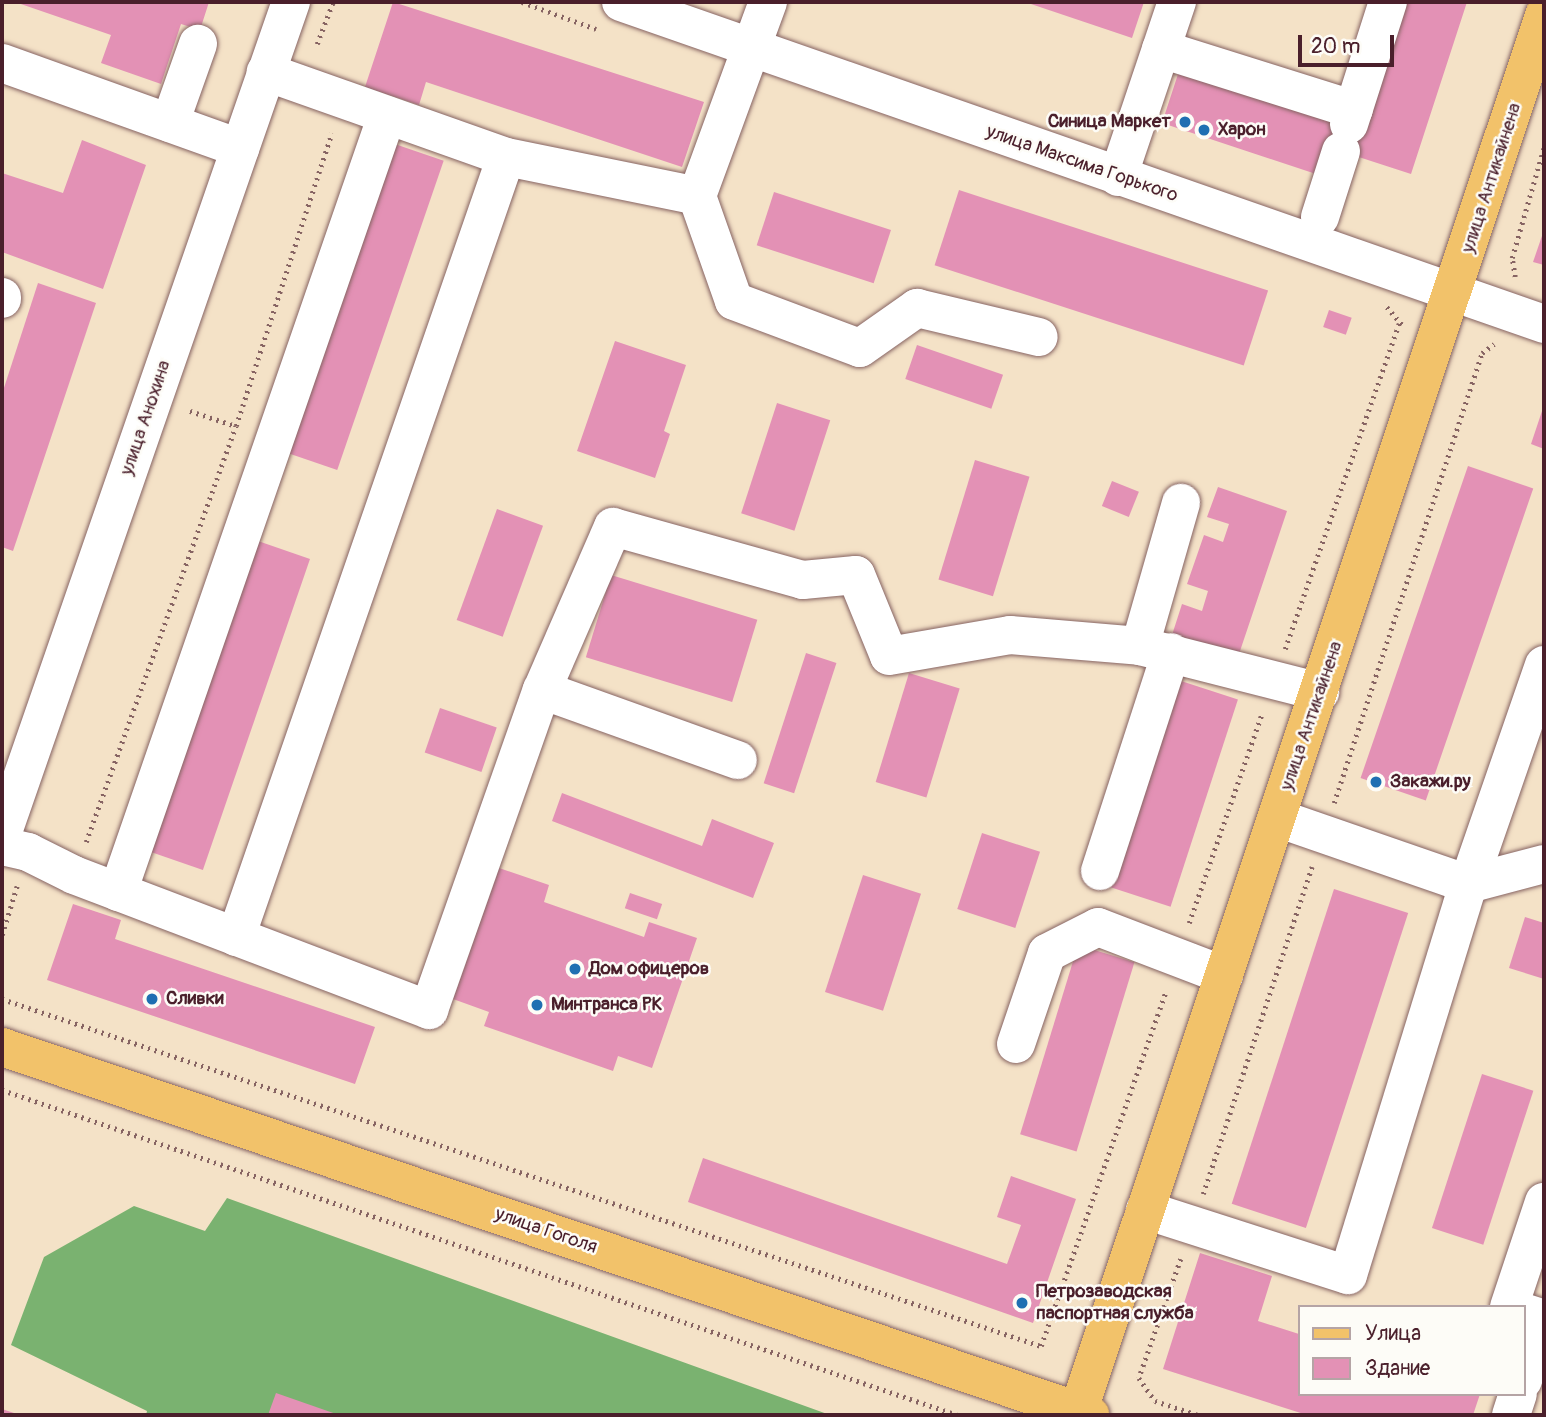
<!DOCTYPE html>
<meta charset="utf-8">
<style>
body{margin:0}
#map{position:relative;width:1546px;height:1417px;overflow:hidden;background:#f4e2c7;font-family:Pangolin,sans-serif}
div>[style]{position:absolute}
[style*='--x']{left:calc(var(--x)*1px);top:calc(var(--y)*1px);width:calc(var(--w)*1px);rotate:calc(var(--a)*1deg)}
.forest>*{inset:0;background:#7ab270}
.building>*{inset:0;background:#e391b5;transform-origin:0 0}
.path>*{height:4.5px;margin-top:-2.25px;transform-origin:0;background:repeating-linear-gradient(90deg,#866362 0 2px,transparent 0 7px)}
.roads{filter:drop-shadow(0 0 2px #866362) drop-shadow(0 0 2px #866362)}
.minor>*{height:38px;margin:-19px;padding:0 19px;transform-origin:19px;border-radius:19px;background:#fff}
.major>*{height:38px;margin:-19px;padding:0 19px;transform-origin:19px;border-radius:19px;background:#f2c26a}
.dots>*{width:19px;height:19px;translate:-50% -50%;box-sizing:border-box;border:4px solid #fdfcf7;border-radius:50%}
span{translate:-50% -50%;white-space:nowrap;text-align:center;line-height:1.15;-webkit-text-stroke:5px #fdfcf7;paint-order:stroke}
.poi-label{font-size:19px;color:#4a1f2b;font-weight:700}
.right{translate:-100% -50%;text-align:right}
.left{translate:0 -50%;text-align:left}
.street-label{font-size:19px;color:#4a1f2b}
.frame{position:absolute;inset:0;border:4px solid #4a1f2b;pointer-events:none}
.legend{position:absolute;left:1298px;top:1305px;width:228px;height:91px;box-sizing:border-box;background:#fdfcf7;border:2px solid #b5a4a5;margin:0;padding:9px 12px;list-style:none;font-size:21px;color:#4a1f2b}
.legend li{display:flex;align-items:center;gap:14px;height:35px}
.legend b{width:35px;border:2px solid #b5a4a5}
.scale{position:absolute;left:1298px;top:35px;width:96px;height:32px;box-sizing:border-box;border:4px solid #4a1f2b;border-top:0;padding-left:9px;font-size:21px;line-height:24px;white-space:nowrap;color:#4a1f2b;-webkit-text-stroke:5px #fdfcf7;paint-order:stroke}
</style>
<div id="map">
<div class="forest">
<i style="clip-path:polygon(227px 1198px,830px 1415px,146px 1415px,147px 1411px,11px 1345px,44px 1257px,134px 1206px,205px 1231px)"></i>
</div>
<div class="building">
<i style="clip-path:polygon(15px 2px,209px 2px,200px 30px,181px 24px,161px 84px,101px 63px,111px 35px)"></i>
<i style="clip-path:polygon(393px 2px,704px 102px,682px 167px,426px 82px,419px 105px,365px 87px)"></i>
<i style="clip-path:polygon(1025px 2px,1144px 2px,1132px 38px)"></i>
<i style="clip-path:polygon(1402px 2px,1467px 2px,1411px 174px,1331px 148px,1322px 176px,1162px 123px,1180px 68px,1361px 128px)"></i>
<i style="clip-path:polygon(82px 140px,146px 165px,103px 289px,2px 252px,2px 173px,63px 193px)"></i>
<i style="left:386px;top:141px;width:61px;height:327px;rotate:19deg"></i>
<i style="left:959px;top:190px;width:325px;height:79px;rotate:18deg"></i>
<i style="left:774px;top:192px;width:123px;height:56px;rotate:18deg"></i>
<i style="clip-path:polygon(1544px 230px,1544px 265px,1533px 262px)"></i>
<i style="clip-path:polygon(38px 283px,96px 303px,13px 551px,2px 547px,2px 394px)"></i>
<i style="left:1329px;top:310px;width:24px;height:18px;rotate:19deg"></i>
<i style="clip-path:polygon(615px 341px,686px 365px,664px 431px,670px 434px,655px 478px,577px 451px)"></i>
<i style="left:917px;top:345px;width:91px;height:36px;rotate:19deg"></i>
<i style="left:777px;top:403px;width:56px;height:116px;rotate:18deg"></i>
<i style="clip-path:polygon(1544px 405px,1544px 449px,1531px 444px)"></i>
<i style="left:975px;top:460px;width:57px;height:125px;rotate:17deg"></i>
<i style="left:1468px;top:466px;width:69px;height:330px;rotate:19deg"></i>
<i style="left:1112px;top:481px;width:29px;height:27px;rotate:22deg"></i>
<i style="clip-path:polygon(1218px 487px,1287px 511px,1238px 657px,1172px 635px,1182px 604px,1202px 611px,1208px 591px,1187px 584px,1204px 535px,1223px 542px,1229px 524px,1207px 517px)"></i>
<i style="left:497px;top:509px;width:49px;height:118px;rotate:20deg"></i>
<i style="left:258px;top:541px;width:55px;height:329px;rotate:19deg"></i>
<i style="left:611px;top:575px;width:153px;height:86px;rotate:17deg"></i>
<i style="left:806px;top:653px;width:32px;height:137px;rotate:18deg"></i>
<i style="left:909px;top:673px;width:53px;height:114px;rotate:17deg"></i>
<i style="left:1178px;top:680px;width:63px;height:218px;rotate:18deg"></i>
<i style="left:440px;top:708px;width:60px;height:47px;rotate:19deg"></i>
<i style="clip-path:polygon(562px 793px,702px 846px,712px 819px,774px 843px,753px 898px,552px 821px)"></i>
<i style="left:982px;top:833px;width:61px;height:80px;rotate:18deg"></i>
<i style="clip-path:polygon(499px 868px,549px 885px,544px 902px,644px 937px,649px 922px,697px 938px,652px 1068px,618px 1056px,613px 1071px,484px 1026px,489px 1012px,453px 999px)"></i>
<i style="left:863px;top:875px;width:61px;height:123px;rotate:18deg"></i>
<i style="left:1334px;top:889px;width:78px;height:331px;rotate:18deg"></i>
<i style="left:630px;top:893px;width:34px;height:16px;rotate:19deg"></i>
<i style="clip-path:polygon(73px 904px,121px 920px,115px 939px,375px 1027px,355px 1084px,47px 980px)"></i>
<i style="clip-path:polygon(1525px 917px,1544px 923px,1544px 979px,1509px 968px)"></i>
<i style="left:1078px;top:945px;width:59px;height:198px;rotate:17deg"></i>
<i style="left:1482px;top:1074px;width:54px;height:162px;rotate:18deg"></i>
<i style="clip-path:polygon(703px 1158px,1007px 1264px,1021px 1225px,997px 1217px,1011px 1176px,1076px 1199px,1033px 1323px,688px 1202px)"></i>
<i style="clip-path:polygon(1200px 1253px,1272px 1276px,1258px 1321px,1299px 1334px,1299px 1394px,1480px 1394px,1473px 1415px,1307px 1415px,1163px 1369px)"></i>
<i style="clip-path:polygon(276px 1393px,339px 1415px,268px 1415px)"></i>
<i style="clip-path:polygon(2px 1409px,20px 1415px,2px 1415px)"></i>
</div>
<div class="path">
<i style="--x:522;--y:2;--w:79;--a:20"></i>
<i style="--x:317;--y:44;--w:45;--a:-69.1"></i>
<i style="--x:1515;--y:277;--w:19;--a:-99"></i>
<i style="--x:1512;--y:258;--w:116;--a:-73.9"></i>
<i style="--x:1387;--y:307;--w:23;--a:49"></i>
<i style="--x:190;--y:411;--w:48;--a:18.1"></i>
<i style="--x:1285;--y:649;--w:345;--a:-70.7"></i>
<i style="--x:1334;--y:803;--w:474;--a:-71.8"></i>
<i style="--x:1482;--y:353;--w:15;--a:-37"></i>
<i style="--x:86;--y:842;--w:442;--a:-70.2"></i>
<i style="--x:236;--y:426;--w:308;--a:-71.9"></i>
<i style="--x:1189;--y:923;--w:222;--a:-70.8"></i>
<i style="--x:2;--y:935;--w:51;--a:-73"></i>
<i style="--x:2;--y:999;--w:1095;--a:18.47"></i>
<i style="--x:1041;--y:1346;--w:376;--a:-70.6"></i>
<i style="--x:2;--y:1090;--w:1009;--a:18.79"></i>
<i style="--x:1203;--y:1194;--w:345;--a:-71.6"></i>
<i style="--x:1181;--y:1259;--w:126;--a:109.4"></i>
<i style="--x:1139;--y:1378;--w:28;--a:55"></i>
<i style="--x:1155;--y:1401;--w:45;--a:18"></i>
</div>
<div class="roads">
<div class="minor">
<i style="--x:621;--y:2;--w:978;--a:19.23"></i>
<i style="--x:1161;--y:49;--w:202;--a:17.5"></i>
<i style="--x:2;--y:63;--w:253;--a:19.7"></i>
<i style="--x:170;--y:123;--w:84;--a:-70.5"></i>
<i style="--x:1349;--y:124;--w:128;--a:-72.3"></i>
<i style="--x:506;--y:157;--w:195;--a:11.5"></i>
<i style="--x:697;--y:196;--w:111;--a:70.6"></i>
<i style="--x:734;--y:301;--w:134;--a:20.5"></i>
<i style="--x:860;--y:348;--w:70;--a:-35.1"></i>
<i style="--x:917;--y:308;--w:125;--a:13.4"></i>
<i style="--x:1118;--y:177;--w:185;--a:-71.4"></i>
<i style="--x:697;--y:196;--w:207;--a:-69.9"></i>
<i style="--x:1320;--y:217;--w:69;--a:-72.3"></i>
<i style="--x:2;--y:299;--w:2;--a:-90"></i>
<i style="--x:1140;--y:646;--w:149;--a:-74"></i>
<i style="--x:1544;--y:665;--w:232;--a:109.1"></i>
<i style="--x:1468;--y:884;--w:79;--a:-14.7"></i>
<i style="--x:542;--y:690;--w:208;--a:19.7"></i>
<i style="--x:2;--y:835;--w:882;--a:-70.87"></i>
<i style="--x:2;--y:846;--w:27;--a:13"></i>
<i style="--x:28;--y:852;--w:51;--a:26.6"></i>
<i style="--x:74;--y:875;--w:380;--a:20.8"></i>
<i style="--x:429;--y:1010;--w:339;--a:-70.6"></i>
<i style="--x:542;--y:690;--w:178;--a:-66.5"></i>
<i style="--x:613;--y:527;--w:197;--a:15.6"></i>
<i style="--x:803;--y:580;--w:53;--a:-5.4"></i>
<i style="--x:856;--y:575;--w:87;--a:67.8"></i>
<i style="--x:889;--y:656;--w:123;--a:-9.8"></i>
<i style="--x:1010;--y:635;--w:130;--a:4.8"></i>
<i style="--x:1140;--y:646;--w:186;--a:14.3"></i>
<i style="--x:1100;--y:871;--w:230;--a:-72"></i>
<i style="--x:118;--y:892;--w:822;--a:-70.9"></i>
<i style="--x:236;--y:937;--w:825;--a:-70.91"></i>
<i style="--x:506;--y:157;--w:255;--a:-160.5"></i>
<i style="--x:1016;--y:1044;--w:96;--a:-71.2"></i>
<i style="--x:1047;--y:953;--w:57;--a:-27"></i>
<i style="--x:1098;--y:927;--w:135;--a:20.9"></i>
<i style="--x:1145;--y:1210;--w:213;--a:17.8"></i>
<i style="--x:1348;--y:1275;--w:409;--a:-72.9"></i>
<i style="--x:1468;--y:884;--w:202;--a:-160.9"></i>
<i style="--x:1509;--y:1307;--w:111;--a:-71.6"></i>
<i style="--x:1523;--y:1312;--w:22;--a:18"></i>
<i style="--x:1544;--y:1319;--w:65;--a:109"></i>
<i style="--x:1511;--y:1415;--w:22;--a:-72"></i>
</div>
<div class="major">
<i style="--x:2;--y:1047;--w:1149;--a:18.69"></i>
<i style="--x:1077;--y:1415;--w:1476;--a:-71.55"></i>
</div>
</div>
<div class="dots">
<i style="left:1185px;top:122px;background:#1f6fb2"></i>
<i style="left:1204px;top:130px;background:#1f6fb2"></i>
<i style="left:1376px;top:782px;background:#1f6fb2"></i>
<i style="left:575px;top:969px;background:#1f6fb2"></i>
<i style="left:152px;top:999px;background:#1f6fb2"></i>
<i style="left:537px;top:1005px;background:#1f6fb2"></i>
<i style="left:1022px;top:1303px;background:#1f6fb2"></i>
</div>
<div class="poi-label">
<span class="right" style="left:1171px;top:122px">Синица Маркет</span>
<span class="left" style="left:1218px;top:130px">Харон</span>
<span class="left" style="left:1390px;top:782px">Закажи.ру</span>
<span class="left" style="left:589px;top:969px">Дом офицеров</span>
<span class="left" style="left:166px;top:999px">Сливки</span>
<span class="left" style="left:551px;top:1005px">Минтранса РК</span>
<span class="left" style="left:1036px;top:1303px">Петрозаводская<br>паспортная служба</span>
</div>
<div class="street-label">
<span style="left:1082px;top:164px;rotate:19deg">улица Максима Горького</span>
<span style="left:1492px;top:178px;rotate:-72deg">улица Антикайнена</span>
<span style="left:146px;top:418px;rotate:-71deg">улица Анохина</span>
<span style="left:1312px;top:716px;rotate:-71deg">улица Антикайнена</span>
<span style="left:546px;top:1231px;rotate:19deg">улица Гоголя</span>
</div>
<div class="frame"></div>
<ul class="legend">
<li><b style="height:9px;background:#f2c26a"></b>Улица</li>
<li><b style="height:19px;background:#e391b5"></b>Здание</li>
</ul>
<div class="scale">20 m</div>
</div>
